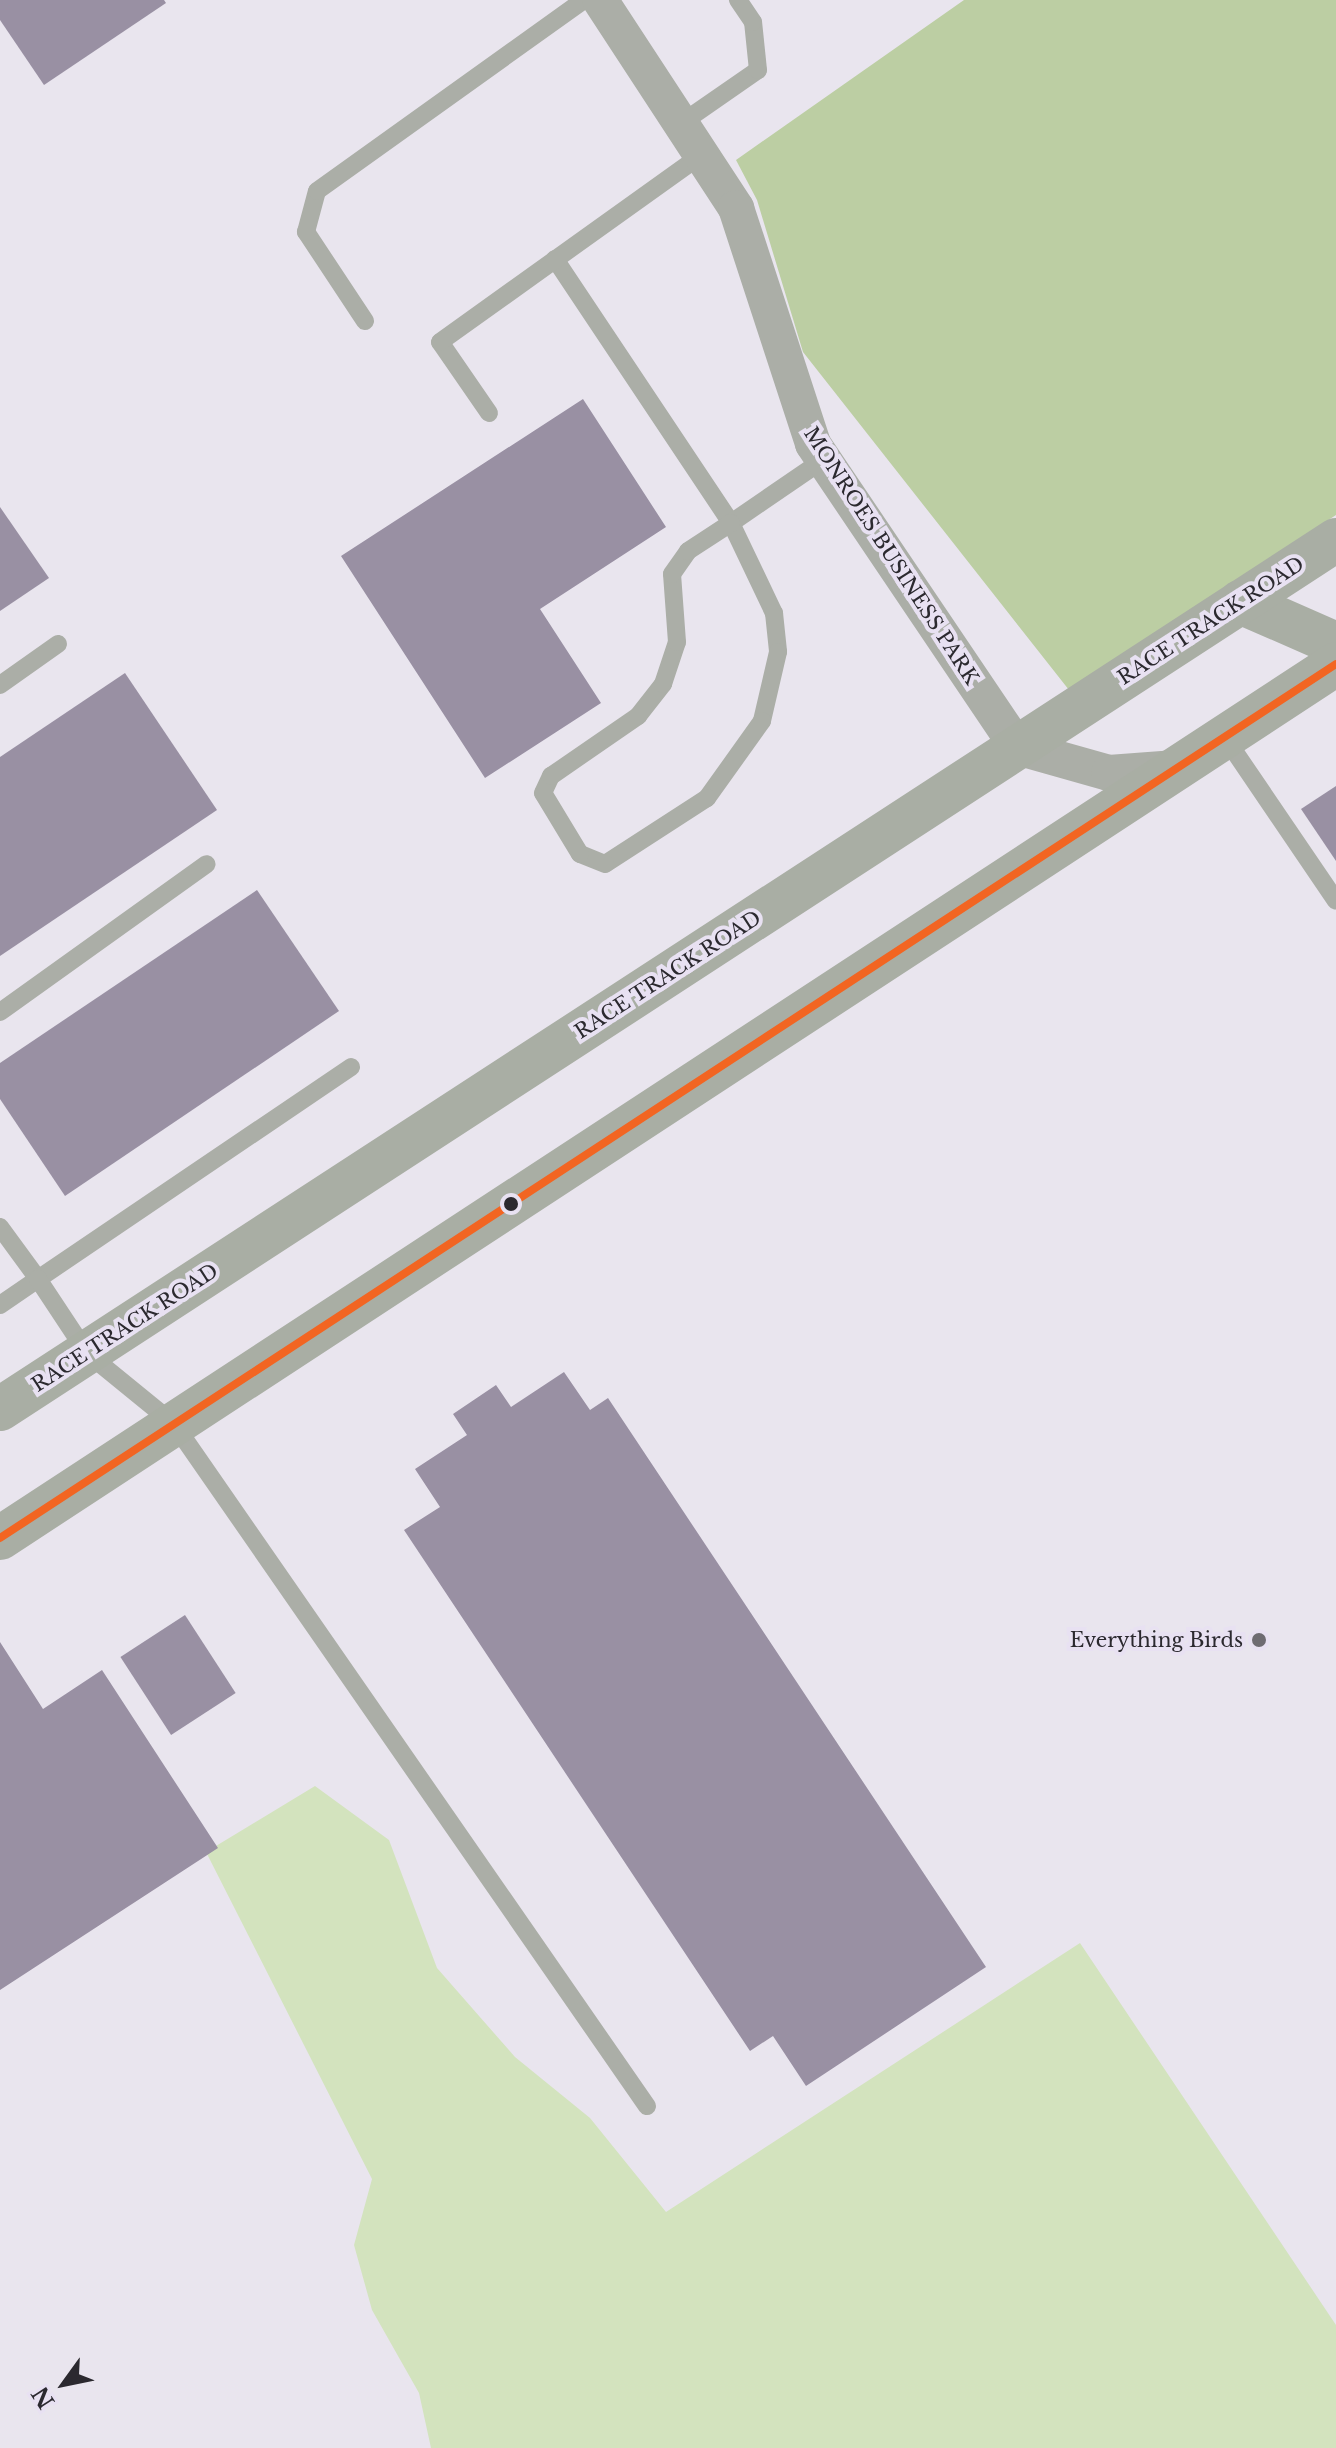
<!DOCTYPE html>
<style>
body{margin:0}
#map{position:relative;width:1336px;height:2448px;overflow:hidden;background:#e9e5ee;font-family:"Libre Baskerville",serif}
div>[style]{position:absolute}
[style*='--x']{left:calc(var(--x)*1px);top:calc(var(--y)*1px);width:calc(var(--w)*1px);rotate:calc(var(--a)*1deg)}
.green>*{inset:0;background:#d3e3be}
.forest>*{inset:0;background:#bccea3}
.building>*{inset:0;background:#9990a3;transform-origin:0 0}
.lane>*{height:18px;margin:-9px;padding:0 9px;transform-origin:9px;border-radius:9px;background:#abaea7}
.street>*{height:36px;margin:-18px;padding:0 18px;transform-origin:18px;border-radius:18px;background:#abaea7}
.secondary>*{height:44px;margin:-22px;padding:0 22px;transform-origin:22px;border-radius:22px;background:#a9aea4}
.bus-1>*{height:8px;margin:-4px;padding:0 4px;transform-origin:4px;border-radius:4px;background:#f26522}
.dots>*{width:22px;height:22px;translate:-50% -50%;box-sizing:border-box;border:4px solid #e8e1f2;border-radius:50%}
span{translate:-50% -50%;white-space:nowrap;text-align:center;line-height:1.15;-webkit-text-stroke:8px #e8e1f2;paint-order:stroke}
.street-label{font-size:20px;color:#2b292f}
.poi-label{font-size:20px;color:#2b292f}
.right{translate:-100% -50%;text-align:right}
.north{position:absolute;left:24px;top:2344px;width:80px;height:80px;-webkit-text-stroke:6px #e8e1f2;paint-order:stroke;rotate:237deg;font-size:22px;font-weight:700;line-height:32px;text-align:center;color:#2b292f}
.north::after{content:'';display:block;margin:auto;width:28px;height:36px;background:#2b292f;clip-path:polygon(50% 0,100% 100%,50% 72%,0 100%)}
</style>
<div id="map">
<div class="green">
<i style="clip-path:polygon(315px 1786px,389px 1840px,437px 1968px,515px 2057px,590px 2118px,666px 2212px,1080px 1943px,1336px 2325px,1336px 2448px,431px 2448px,419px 2393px,372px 2310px,354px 2245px,372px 2179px,206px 1852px)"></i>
</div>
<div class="forest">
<i style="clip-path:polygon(964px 0,1336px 0,1336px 515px,1069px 690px,803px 352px,757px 200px,736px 160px)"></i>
</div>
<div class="building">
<i style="clip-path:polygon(0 0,164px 0,166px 3px,44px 85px,0 20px)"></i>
<i style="clip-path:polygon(583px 399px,666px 527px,540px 609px,601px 703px,485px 778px,341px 556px)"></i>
<i style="clip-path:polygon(0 507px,49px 578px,0 611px)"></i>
<i style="clip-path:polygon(125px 673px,217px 810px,0 956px,0 757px)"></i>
<i style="clip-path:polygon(1336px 786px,1336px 861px,1301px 809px)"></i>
<i style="clip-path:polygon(257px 890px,339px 1011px,65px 1196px,0 1099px,0 1063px)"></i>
<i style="clip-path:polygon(564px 1372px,590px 1410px,608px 1398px,986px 1967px,806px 2086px,773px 2036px,750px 2051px,404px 1530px,440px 1507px,415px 1469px,467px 1435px,453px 1414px,496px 1385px,511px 1407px)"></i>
<i style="left:185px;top:1615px;width:93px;height:77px;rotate:57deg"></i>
<i style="clip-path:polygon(0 1642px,43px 1709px,102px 1670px,218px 1848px,0 1990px)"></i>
</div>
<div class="lane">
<i style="--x:683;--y:122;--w:91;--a:-34.7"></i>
<i style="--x:758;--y:70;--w:48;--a:-95.9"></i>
<i style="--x:753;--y:22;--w:27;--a:-124"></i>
<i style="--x:555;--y:259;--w:317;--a:56.3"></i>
<i style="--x:731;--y:523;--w:112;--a:-34.4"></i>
<i style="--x:365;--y:321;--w:107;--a:-123.5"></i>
<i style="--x:306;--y:232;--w:42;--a:-75"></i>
<i style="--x:317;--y:191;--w:328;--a:-35.6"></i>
<i style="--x:489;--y:413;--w:86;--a:-124.6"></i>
<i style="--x:440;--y:342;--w:325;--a:-35.6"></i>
<i style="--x:731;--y:523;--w:100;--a:64.5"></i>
<i style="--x:774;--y:613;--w:39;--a:84"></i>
<i style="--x:778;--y:652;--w:71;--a:103.1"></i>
<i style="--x:762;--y:721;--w:95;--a:125.5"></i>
<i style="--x:707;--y:798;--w:121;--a:147.1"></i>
<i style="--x:605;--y:864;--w:27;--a:-158"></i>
<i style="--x:580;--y:854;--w:71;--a:-121.2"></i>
<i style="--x:543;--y:793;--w:19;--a:-65"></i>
<i style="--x:551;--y:776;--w:106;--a:-34.6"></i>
<i style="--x:638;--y:716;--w:41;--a:-52"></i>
<i style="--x:663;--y:684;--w:44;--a:-71.6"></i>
<i style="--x:677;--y:642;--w:68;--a:-94.2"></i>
<i style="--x:672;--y:574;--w:28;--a:-55"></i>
<i style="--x:688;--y:551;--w:51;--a:-33.1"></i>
<i style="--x:0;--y:685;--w:71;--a:-35.3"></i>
<i style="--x:1224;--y:736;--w:199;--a:55.8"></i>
<i style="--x:0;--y:1012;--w:254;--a:-35.6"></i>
<i style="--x:0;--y:1227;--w:64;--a:53.8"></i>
<i style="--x:38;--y:1279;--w:378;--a:-34.1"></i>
<i style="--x:0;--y:1305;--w:46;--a:-34.4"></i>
<i style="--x:38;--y:1279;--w:89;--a:56.5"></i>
<i style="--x:87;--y:1353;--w:112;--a:39.2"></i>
<i style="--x:174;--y:1424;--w:830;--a:55.26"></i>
</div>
<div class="street">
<i style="--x:600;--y:0;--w:249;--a:56.8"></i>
<i style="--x:736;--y:208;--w:248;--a:71.9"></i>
<i style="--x:813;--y:444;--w:365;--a:56"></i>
<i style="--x:1017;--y:747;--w:96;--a:15.8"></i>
<i style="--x:1109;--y:773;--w:67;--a:-4.3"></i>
</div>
<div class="secondary">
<i style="--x:1240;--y:602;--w:105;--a:23.6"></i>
<i style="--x:0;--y:1409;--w:1594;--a:-33.04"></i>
<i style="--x:0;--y:1538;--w:1596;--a:-33.19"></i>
</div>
<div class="bus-1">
<i style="--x:0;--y:1538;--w:1596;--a:-33.19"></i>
</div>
<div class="dots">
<i style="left:511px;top:1204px;background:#2b292f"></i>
<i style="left:1259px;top:1640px;background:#6e6b72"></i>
</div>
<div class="street-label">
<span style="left:891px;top:556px;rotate:57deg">MONROES BUSINESS PARK</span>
<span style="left:1211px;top:621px;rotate:-33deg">RACE TRACK ROAD</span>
<span style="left:668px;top:975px;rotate:-33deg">RACE TRACK ROAD</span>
<span style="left:125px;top:1328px;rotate:-33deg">RACE TRACK ROAD</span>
</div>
<div class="poi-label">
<span class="right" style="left:1243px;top:1640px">Everything Birds</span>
</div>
<div class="north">N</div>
</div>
